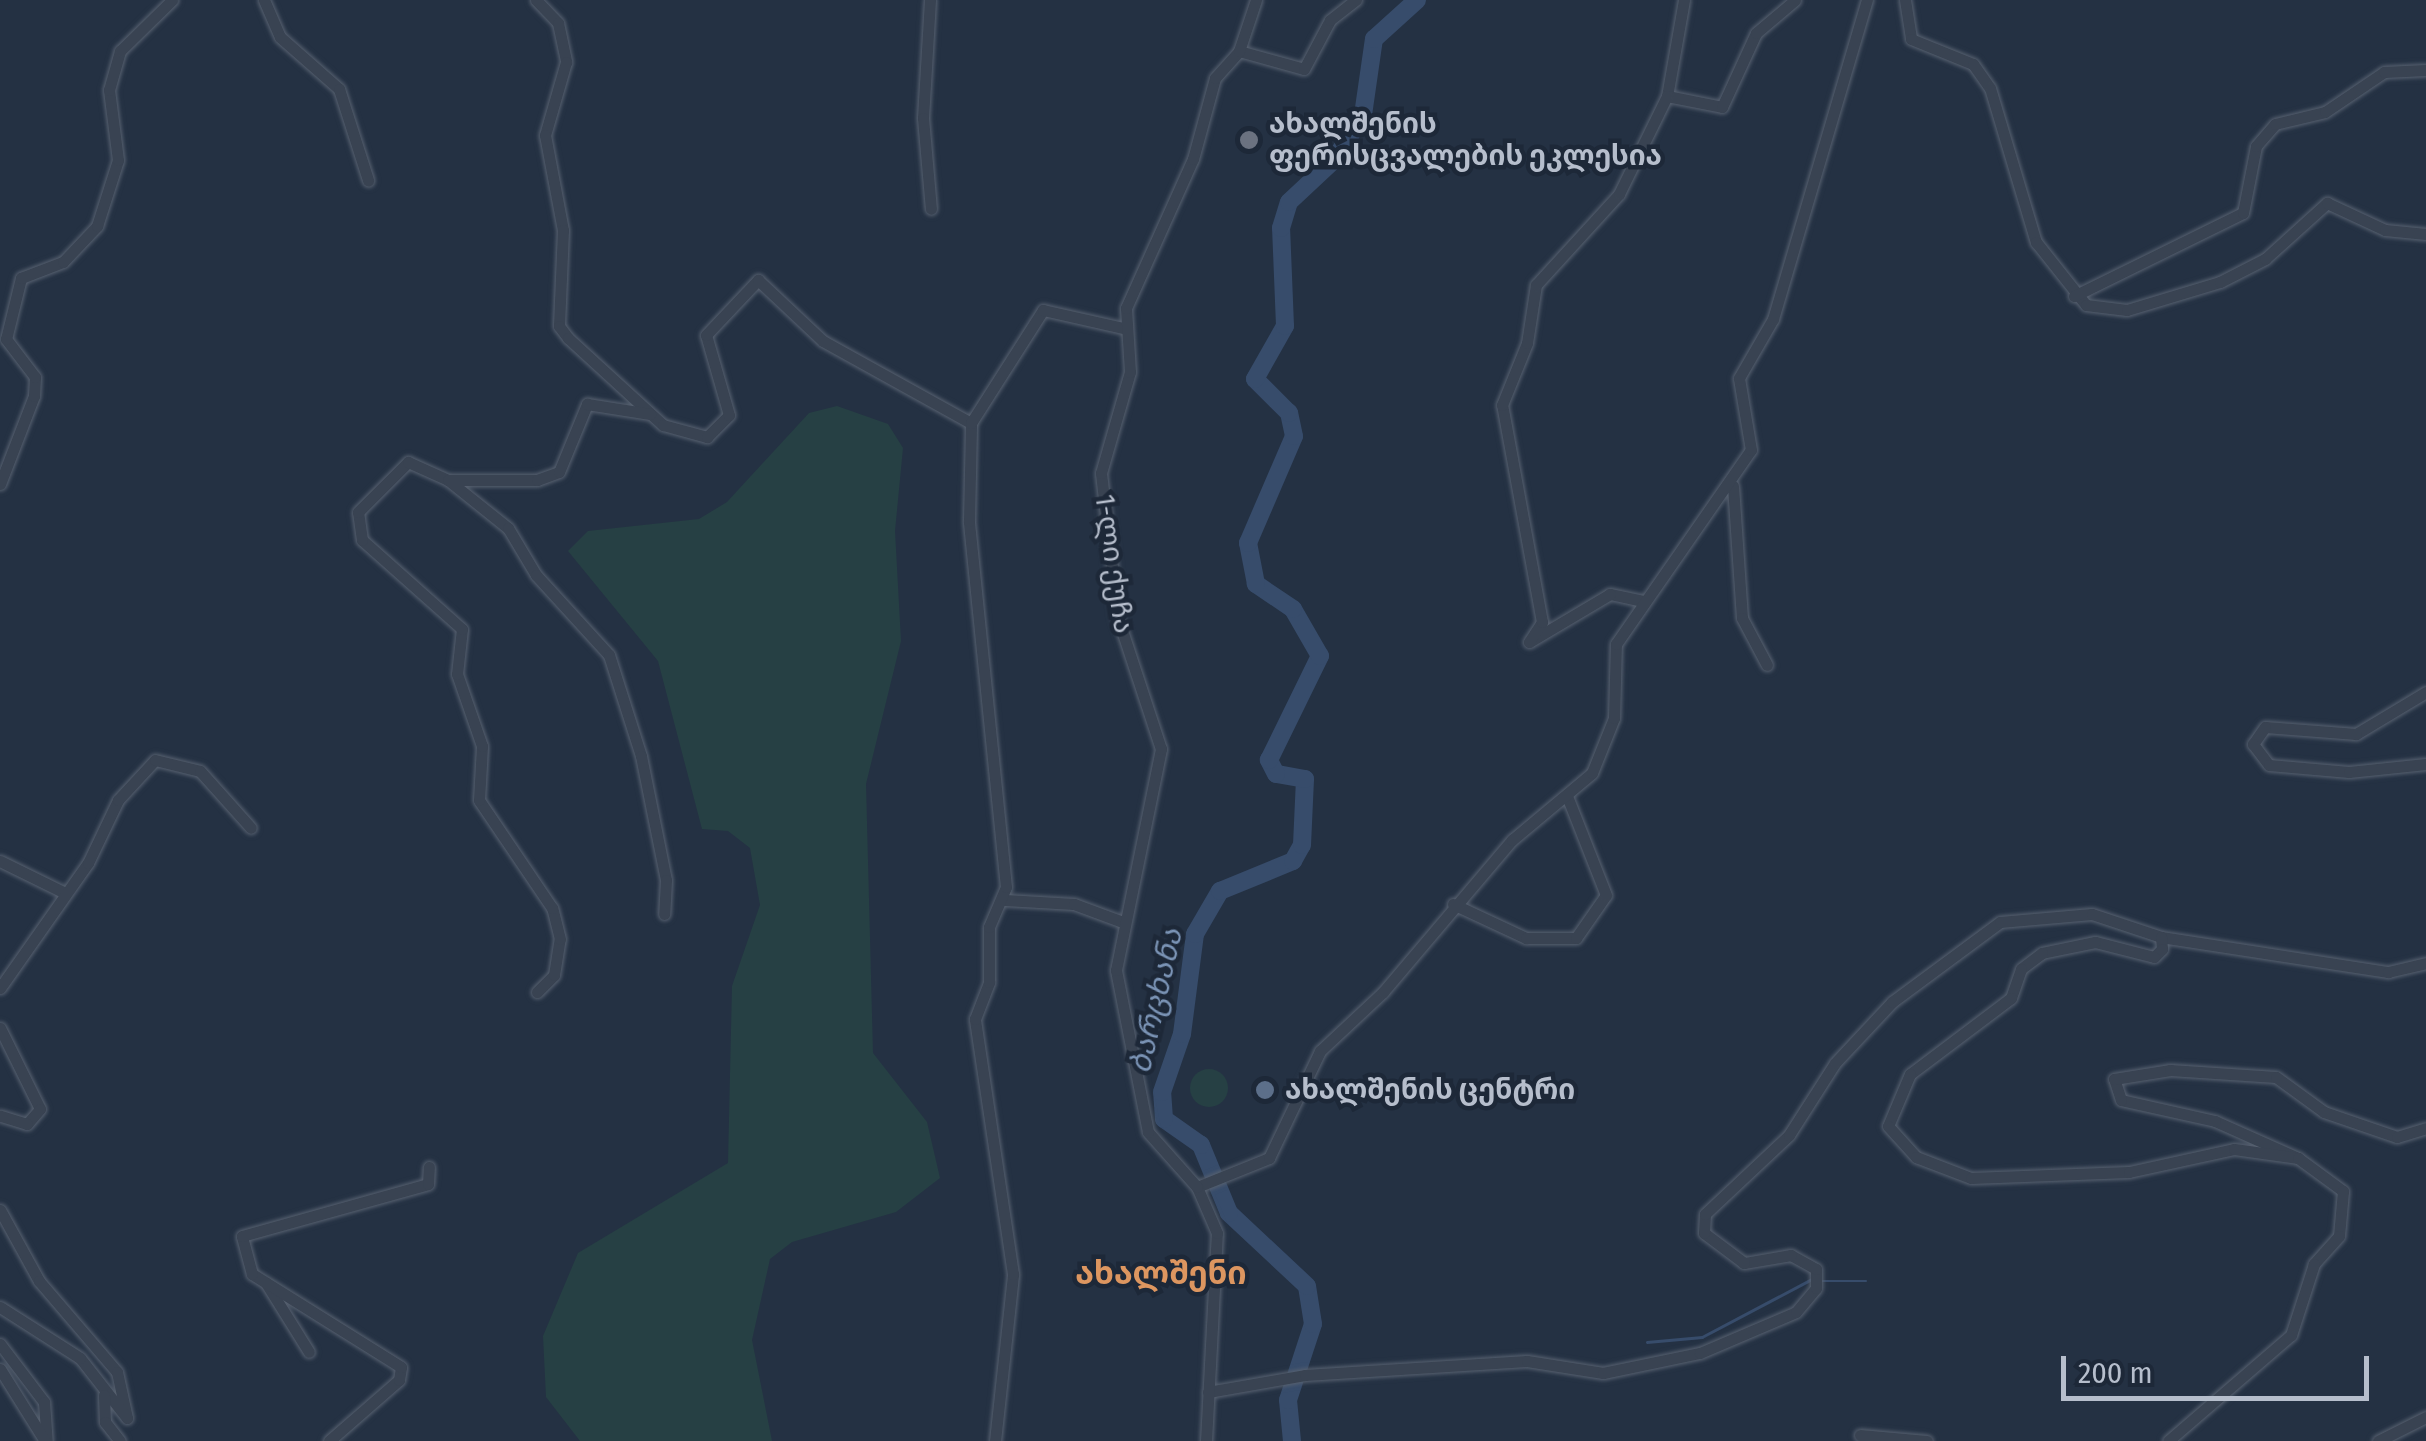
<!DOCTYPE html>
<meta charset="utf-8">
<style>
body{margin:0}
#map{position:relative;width:2426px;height:1441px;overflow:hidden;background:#243143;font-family:"Fira Sans Condensed","Noto Sans Georgian",sans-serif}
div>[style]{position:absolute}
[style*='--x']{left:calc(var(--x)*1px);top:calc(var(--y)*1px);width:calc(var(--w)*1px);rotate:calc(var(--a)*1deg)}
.green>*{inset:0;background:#264044}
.round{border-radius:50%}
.stream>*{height:2.5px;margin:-1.25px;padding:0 1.25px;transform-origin:1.25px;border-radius:1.25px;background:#374c6b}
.river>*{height:18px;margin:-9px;padding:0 9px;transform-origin:9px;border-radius:9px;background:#374c6b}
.roads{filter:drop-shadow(0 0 2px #576170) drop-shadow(0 0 2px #576170)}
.minor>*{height:11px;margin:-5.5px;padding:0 5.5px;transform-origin:5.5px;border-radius:5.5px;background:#394352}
.dots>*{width:28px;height:28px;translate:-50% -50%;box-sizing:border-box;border:5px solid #1d2838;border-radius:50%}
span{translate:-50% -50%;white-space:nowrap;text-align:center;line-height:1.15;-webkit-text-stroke:9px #1d2838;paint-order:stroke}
.poi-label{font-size:28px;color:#b6becc;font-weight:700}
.left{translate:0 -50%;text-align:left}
.street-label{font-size:28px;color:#b6becc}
.water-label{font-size:30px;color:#7b94b6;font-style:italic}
.quarter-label{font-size:32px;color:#dd9660;font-weight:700}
.scale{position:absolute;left:2061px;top:1356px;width:308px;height:45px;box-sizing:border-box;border:5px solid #b6becc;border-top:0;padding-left:12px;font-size:30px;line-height:35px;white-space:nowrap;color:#b6becc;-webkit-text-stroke:8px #1d2838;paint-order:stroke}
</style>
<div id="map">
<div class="green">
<i style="clip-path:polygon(837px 406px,888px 424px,903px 448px,895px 531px,901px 641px,866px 784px,873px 1053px,927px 1122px,940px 1178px,896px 1212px,792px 1242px,770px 1259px,752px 1340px,772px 1441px,580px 1441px,546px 1397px,543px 1336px,578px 1253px,728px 1163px,732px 986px,760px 905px,750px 848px,728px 831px,702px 829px,658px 661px,568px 551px,588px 531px,699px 519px,727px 502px,809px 413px)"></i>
<i class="round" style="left:1190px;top:1069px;width:38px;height:38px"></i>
</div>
<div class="stream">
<i style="--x:1821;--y:1281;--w:45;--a:0"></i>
<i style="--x:1647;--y:1342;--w:55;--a:-5.2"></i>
<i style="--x:1702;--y:1337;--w:124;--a:-27.8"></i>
</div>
<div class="river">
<i style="--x:1292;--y:1441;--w:41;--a:-95.6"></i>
<i style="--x:1288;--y:1400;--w:80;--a:-71.8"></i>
<i style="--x:1313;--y:1324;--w:38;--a:-99"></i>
<i style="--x:1307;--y:1286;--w:107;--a:-136.9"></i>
<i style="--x:1229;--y:1213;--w:74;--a:-112.4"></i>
<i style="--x:1201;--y:1145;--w:45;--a:-144.9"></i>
<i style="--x:1164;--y:1119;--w:27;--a:-94"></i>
<i style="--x:1162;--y:1092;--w:61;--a:-71"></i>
<i style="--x:1182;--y:1034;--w:101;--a:-82.6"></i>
<i style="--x:1195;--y:934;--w:50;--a:-59.8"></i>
<i style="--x:1220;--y:891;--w:79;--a:-22.3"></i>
<i style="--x:1293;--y:861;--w:18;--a:-61"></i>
<i style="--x:1302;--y:845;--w:66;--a:-87.4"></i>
<i style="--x:1305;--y:779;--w:29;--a:-170"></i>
<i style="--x:1276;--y:774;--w:16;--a:-117"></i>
<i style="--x:1269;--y:760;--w:116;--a:-63.9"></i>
<i style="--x:1320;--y:656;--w:54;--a:-119.9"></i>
<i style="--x:1293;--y:609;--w:45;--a:-146"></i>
<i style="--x:1256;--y:584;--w:42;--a:-101"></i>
<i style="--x:1248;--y:543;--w:116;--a:-66.7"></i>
<i style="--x:1294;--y:436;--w:24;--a:-102"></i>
<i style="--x:1289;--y:413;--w:48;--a:-135"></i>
<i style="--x:1255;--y:379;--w:61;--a:-60.5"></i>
<i style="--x:1285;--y:326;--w:98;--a:-92.3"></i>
<i style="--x:1281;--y:228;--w:27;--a:-73"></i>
<i style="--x:1289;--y:202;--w:63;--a:-43.1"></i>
<i style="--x:1335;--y:159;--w:52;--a:-57.5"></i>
<i style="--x:1363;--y:115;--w:77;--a:-81.8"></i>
<i style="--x:1374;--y:39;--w:58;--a:-42.2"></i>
</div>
<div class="roads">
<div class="minor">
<i style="--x:264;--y:0;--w:40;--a:66.6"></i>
<i style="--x:280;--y:37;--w:79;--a:41.4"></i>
<i style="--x:339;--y:89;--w:96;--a:72.3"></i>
<i style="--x:536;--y:0;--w:32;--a:46"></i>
<i style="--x:558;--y:23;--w:40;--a:78"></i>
<i style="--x:566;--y:62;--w:76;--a:106"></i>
<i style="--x:545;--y:135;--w:97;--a:79.3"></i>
<i style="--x:563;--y:230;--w:96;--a:92.4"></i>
<i style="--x:559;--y:326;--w:15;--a:53"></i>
<i style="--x:568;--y:338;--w:129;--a:42.5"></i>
<i style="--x:663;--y:425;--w:46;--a:15.3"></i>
<i style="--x:707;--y:437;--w:31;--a:-45"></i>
<i style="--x:729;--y:415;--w:83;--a:-106"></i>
<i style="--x:706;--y:335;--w:76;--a:-46.6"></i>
<i style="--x:758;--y:280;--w:89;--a:43.2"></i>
<i style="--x:823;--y:341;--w:169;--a:29"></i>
<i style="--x:930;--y:0;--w:118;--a:93.4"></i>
<i style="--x:923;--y:118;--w:91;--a:85"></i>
<i style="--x:1684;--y:0;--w:97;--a:100"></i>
<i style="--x:1667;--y:96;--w:56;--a:11.3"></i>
<i style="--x:1722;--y:107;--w:81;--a:-65.3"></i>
<i style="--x:1756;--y:33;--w:51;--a:-40.2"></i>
<i style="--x:1905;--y:0;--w:39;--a:81"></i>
<i style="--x:1911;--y:39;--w:67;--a:22"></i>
<i style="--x:1973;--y:64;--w:29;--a:55"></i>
<i style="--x:1990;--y:88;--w:161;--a:73.4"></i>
<i style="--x:2036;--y:242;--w:80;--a:51.6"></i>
<i style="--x:2086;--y:305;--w:41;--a:7"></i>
<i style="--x:2127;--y:310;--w:97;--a:-16.8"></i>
<i style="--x:2220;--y:282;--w:51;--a:-27.1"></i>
<i style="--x:2265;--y:259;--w:84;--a:-42.1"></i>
<i style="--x:2327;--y:203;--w:64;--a:25"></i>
<i style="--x:2385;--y:230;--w:41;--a:5.6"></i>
<i style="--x:1239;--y:51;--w:67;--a:15.5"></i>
<i style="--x:1304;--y:69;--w:55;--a:-62"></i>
<i style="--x:1330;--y:20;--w:33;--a:-38"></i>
<i style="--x:2074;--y:296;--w:188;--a:-26.2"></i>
<i style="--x:2243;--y:213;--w:68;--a:-79"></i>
<i style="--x:2256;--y:146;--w:29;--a:-49"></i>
<i style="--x:2275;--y:124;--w:51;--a:-13.5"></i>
<i style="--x:2325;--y:112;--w:71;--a:-34.1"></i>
<i style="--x:2384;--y:72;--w:42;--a:-2.7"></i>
<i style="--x:448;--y:480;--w:77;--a:38.7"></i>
<i style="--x:508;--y:528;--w:55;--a:59.2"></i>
<i style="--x:536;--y:575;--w:108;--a:47.6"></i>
<i style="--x:609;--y:655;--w:106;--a:72.4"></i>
<i style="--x:641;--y:756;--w:126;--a:78.6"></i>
<i style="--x:666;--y:880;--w:34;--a:93"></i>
<i style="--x:0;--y:484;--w:94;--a:-68.9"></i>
<i style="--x:34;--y:396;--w:19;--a:-87"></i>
<i style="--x:35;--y:377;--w:48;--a:-127.3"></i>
<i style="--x:6;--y:339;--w:63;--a:-76.2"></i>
<i style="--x:21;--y:278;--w:45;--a:-20.9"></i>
<i style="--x:63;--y:262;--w:50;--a:-46.6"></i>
<i style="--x:97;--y:226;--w:69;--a:-72.3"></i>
<i style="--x:118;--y:160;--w:71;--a:-97.3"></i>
<i style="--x:109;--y:90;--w:41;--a:-74.2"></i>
<i style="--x:120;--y:51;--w:73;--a:-44.4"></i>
<i style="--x:1733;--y:486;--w:132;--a:86.1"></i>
<i style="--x:1742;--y:618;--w:53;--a:62"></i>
<i style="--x:1643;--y:601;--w:34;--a:-168"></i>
<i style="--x:1610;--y:594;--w:94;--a:149.3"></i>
<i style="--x:1529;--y:642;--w:24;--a:-57"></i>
<i style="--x:1542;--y:622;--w:221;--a:-100.4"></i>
<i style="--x:1502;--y:405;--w:67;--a:-68"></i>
<i style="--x:1527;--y:343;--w:59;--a:-81.2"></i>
<i style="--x:1536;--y:285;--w:123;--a:-47.6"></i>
<i style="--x:1619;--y:194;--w:109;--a:-63.9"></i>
<i style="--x:2426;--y:692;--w:82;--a:149"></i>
<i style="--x:2356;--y:734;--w:91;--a:-175.6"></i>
<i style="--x:2265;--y:727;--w:21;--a:125"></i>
<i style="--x:2253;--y:744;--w:26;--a:53"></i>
<i style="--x:2269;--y:765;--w:80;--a:5"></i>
<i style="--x:2349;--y:772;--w:77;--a:-5.9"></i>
<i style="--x:0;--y:861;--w:72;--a:26.2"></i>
<i style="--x:1005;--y:900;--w:69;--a:3.3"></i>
<i style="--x:1074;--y:904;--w:49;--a:20.3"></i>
<i style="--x:1453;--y:904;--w:81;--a:25"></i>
<i style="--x:1526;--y:938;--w:50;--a:0"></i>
<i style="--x:1576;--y:938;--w:52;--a:-55.1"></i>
<i style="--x:1606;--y:895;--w:106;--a:-111.5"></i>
<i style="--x:2161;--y:937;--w:230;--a:8.8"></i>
<i style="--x:2388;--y:972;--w:39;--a:-13"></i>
<i style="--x:0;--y:988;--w:153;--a:-54.9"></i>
<i style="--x:88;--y:863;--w:70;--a:-64.5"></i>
<i style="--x:118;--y:800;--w:54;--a:-47.2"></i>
<i style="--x:155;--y:760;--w:46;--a:13.7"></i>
<i style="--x:200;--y:771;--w:76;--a:48.2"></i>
<i style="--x:537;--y:992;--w:24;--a:-45"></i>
<i style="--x:554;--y:975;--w:36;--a:-81"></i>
<i style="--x:560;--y:939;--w:32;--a:-104"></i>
<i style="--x:552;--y:908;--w:130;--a:-124.1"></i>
<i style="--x:479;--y:800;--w:54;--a:-86.8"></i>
<i style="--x:482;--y:746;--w:76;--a:-109.1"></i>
<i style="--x:457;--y:674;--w:45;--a:-83.7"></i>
<i style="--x:462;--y:629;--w:134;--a:-138.3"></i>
<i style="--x:362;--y:540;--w:28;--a:-98"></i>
<i style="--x:358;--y:512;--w:71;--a:-45"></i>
<i style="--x:408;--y:462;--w:44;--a:24.2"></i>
<i style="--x:448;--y:480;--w:89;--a:0"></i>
<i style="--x:537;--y:480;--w:23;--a:-20"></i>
<i style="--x:559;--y:472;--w:74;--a:-67.6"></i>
<i style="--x:587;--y:404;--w:64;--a:9"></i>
<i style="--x:0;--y:1028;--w:90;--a:63.7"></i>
<i style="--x:40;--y:1109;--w:20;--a:131"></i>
<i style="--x:27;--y:1124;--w:28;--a:-163"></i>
<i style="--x:2298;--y:1158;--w:91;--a:-156"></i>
<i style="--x:2215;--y:1121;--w:96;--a:-167.4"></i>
<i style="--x:2121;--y:1100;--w:22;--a:-108"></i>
<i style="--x:2114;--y:1079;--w:57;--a:-9.1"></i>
<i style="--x:2170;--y:1070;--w:106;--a:3.8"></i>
<i style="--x:2276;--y:1077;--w:59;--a:36.1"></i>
<i style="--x:2324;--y:1112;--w:77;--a:18.9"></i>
<i style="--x:2397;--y:1137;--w:30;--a:-17"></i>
<i style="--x:1197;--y:1187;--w:78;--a:-21.9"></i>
<i style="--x:1269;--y:1158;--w:119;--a:-64.5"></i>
<i style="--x:1320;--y:1051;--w:86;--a:-43.1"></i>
<i style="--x:1383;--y:992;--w:199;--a:-49.7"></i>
<i style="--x:1512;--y:840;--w:104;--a:-39.9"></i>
<i style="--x:1592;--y:773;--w:59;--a:-68.2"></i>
<i style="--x:1614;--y:718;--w:74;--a:-88.5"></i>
<i style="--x:1616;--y:644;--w:236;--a:-55.2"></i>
<i style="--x:1751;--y:450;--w:73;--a:-99.5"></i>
<i style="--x:1739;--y:378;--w:68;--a:-60"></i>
<i style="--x:1773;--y:319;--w:333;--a:-73.6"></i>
<i style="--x:0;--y:1210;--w:81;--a:61.2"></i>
<i style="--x:39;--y:1281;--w:120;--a:49.4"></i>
<i style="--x:117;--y:1372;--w:47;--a:77.7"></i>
<i style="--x:127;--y:1418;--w:76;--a:-128.1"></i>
<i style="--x:80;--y:1358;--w:95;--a:-147.5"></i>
<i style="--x:266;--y:1283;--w:81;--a:58.1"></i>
<i style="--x:0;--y:1344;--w:73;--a:52.8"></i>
<i style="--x:44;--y:1402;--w:39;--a:86"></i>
<i style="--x:0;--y:1369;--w:85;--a:58"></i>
<i style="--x:1208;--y:1392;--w:98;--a:-9.9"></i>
<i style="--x:1305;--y:1375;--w:222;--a:-3.6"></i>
<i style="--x:1527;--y:1361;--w:77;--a:9"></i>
<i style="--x:1603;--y:1373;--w:99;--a:-11.7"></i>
<i style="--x:1700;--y:1353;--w:104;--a:-23.1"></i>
<i style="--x:1796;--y:1312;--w:31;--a:-50"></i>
<i style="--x:1816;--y:1288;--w:19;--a:-90"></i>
<i style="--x:1816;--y:1269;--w:29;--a:-151"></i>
<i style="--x:1791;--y:1255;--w:48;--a:170.3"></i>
<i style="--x:1744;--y:1263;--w:50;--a:-143.1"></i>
<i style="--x:1704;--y:1233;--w:19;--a:-87"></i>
<i style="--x:1705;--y:1214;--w:115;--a:-43.2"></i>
<i style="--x:1789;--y:1135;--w:85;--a:-57.4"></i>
<i style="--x:1835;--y:1063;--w:83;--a:-46.9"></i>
<i style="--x:1892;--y:1002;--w:134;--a:-36.5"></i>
<i style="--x:2000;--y:922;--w:92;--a:-5"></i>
<i style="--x:2092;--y:914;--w:73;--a:18.4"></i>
<i style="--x:2161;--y:937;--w:12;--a:85"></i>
<i style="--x:2162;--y:949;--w:11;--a:135"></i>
<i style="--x:2154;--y:957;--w:61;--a:-165.7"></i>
<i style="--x:2095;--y:942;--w:54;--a:168.3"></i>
<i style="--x:2042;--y:953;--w:26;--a:143"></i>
<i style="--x:2021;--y:969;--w:31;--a:109"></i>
<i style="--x:2011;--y:998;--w:126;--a:143"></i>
<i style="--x:1910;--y:1074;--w:56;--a:112.9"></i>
<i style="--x:1888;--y:1126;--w:42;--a:47.9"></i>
<i style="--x:1916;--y:1157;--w:59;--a:20.9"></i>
<i style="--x:1971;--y:1178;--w:158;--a:-2.2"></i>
<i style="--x:2129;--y:1172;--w:107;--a:-12.4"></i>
<i style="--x:2234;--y:1149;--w:65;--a:8"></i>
<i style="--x:2298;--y:1158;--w:56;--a:36.3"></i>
<i style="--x:2343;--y:1191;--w:45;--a:95.1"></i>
<i style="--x:2339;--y:1236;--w:38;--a:132"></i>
<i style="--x:2314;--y:1264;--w:75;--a:107.9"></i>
<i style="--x:2291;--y:1335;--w:162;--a:139.2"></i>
<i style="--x:104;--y:1395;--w:27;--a:88"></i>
<i style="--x:105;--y:1422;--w:24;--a:52"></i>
<i style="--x:1860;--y:1435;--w:67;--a:5.1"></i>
<i style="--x:329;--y:1441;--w:93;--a:-41.1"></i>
<i style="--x:399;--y:1380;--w:13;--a:-81"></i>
<i style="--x:401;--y:1367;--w:176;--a:-148"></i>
<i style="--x:252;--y:1274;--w:39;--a:-105"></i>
<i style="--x:242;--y:1236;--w:193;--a:-15.6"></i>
<i style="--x:428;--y:1184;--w:17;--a:-87"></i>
<i style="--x:995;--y:1441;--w:168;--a:-83.8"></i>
<i style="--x:1013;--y:1274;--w:258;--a:-98.5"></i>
<i style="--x:975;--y:1019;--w:40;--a:-69"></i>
<i style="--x:989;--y:982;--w:55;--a:-90"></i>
<i style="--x:989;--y:927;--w:43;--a:-67"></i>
<i style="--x:1006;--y:887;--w:368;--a:-95.8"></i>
<i style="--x:969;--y:521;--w:98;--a:-88.8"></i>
<i style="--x:971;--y:423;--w:134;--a:-57.5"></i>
<i style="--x:1043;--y:310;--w:86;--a:12.7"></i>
<i style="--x:1206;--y:1441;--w:208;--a:-87"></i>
<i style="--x:1217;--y:1233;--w:50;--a:-113.5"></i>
<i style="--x:1197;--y:1187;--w:74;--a:-131.7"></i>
<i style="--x:1148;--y:1132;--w:165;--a:-101.2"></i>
<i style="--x:1116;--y:970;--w:226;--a:-78.5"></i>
<i style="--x:1161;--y:749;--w:138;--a:-108.2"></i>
<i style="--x:1118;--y:618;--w:146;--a:-96.7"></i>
<i style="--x:1101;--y:473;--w:105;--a:-74"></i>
<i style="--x:1130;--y:372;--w:64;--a:-93.6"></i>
<i style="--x:1126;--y:308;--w:163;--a:-65.8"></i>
<i style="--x:1193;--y:159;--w:84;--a:-74.8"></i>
<i style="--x:1215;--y:78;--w:36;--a:-48"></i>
<i style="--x:1239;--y:51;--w:54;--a:-71.6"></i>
<i style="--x:2378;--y:1441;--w:54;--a:-26.6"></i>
</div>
</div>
<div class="dots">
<i style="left:1249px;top:140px;background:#6b7280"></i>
<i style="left:1265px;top:1090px;background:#5c6f8a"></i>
</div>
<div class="poi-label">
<span class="left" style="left:1269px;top:140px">ახალშენის<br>ფერისცვალების ეკლესია</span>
<span class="left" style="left:1285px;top:1090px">ახალშენის ცენტრი</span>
</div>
<div class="street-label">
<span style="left:1114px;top:564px;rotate:82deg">1-ლი ქუჩა</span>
</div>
<div class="water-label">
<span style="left:1156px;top:1001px;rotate:-77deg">ბარცხანა</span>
</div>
<div class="quarter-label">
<span style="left:1161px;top:1273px">ახალშენი</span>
</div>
<div class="scale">200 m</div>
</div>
